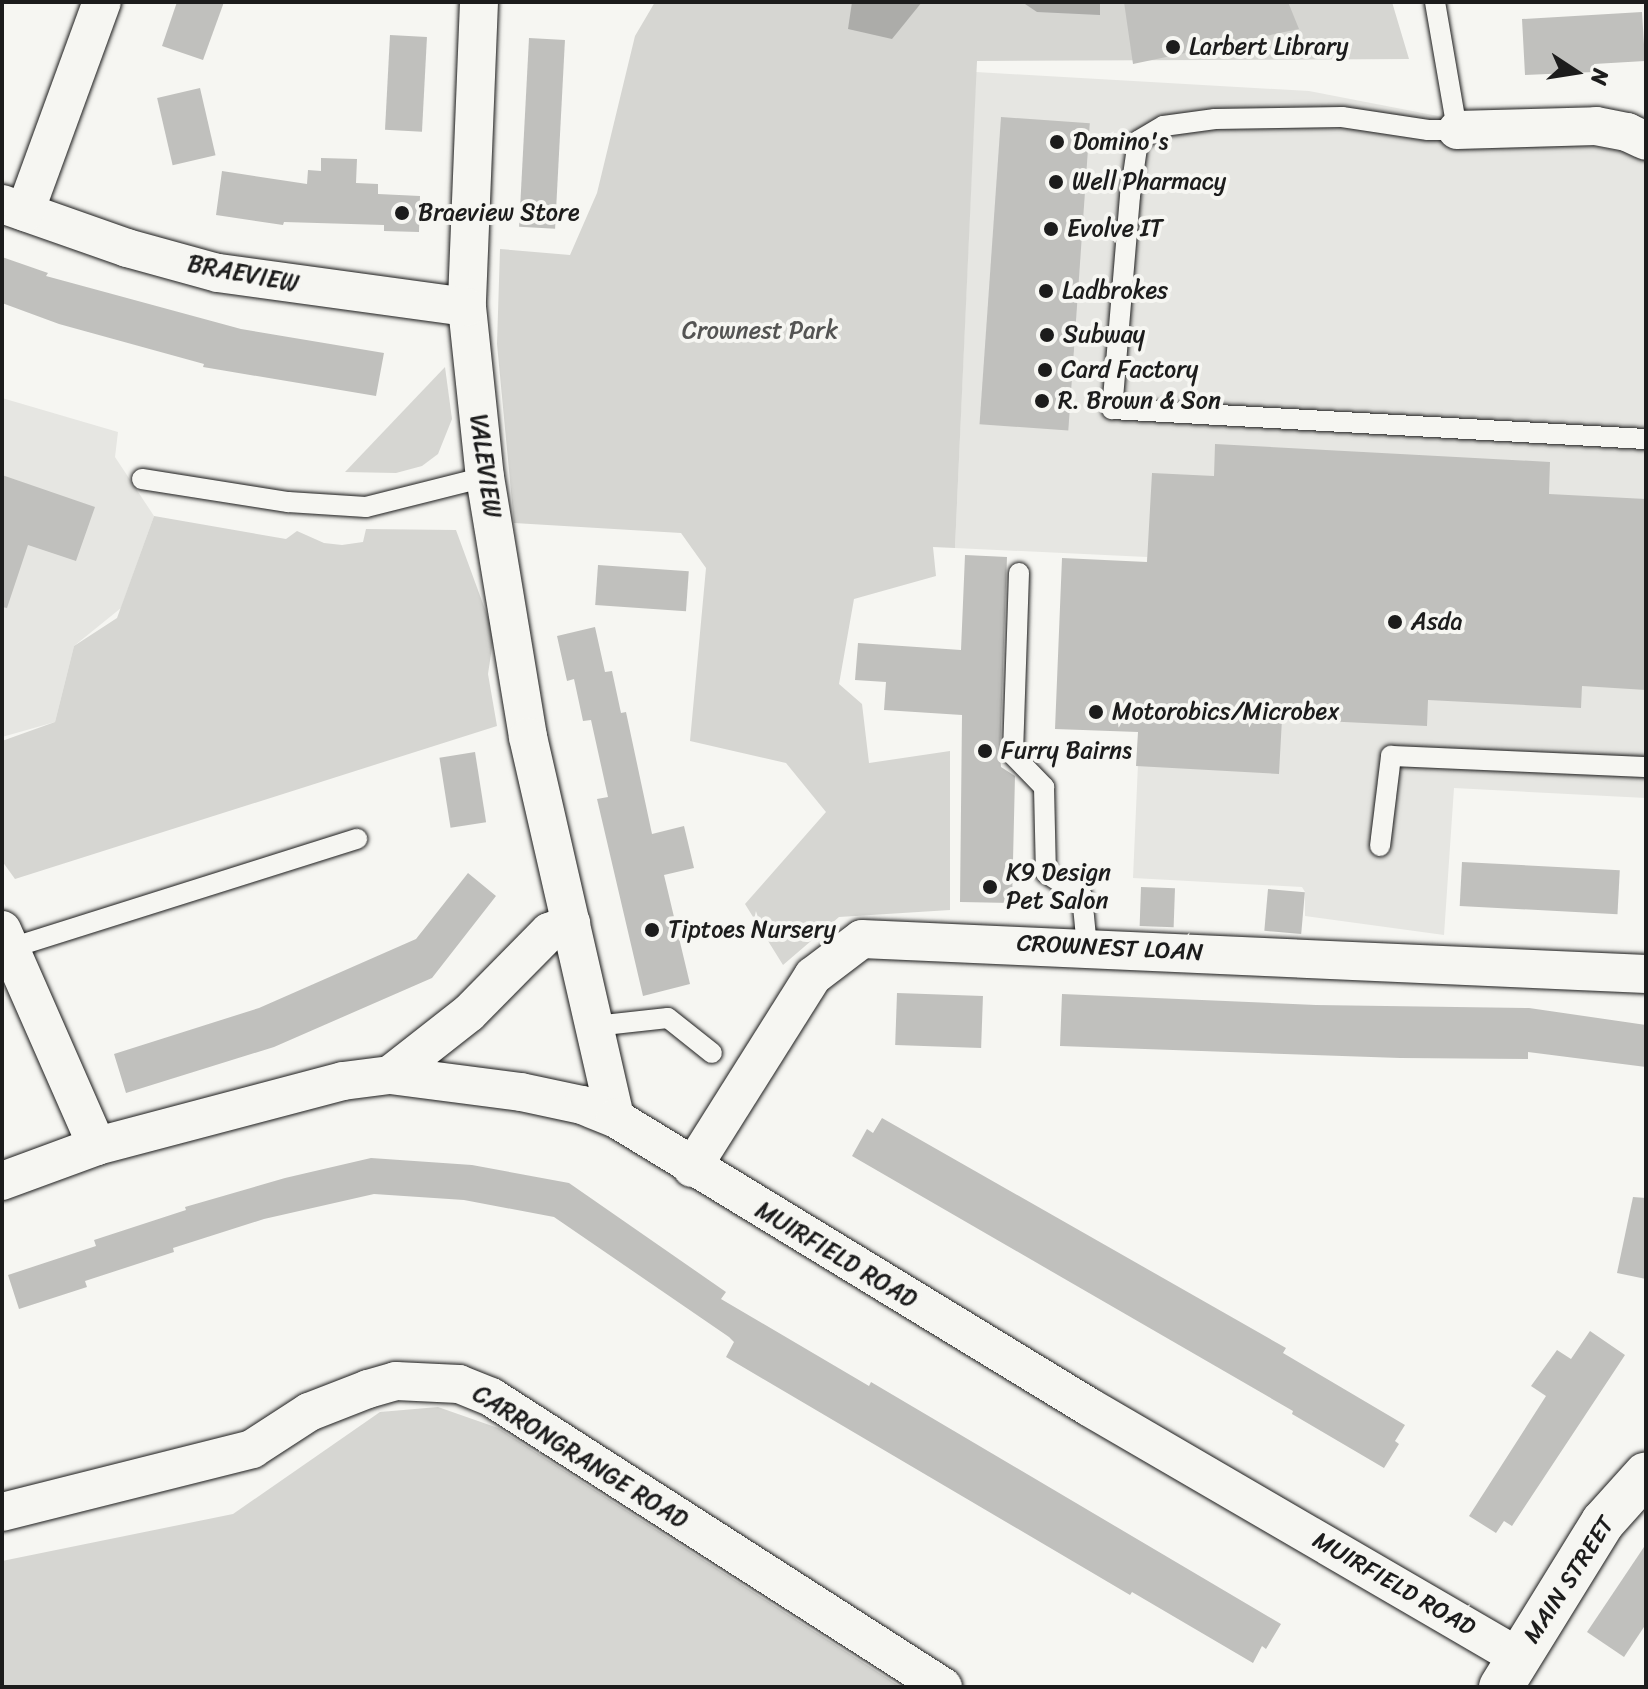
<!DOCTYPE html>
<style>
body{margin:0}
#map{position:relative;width:1648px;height:1689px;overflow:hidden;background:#f6f6f2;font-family:Sriracha,sans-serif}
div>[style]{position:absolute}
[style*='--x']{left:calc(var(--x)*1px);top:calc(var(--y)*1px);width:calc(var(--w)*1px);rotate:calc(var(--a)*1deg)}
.built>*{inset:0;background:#e6e6e2}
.green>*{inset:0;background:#d6d6d2}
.water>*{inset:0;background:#acaca9}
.building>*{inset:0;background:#c0c0bd;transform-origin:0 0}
.roads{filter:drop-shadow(0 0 2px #1c1c1c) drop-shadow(0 0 2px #1c1c1c)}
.lane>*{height:20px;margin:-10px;padding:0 10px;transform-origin:10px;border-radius:10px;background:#f6f6f2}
.street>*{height:38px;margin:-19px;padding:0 19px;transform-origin:19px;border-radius:19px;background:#f6f6f2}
.secondary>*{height:44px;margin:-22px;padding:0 22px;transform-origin:22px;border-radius:22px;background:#f6f6f2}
.dots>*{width:22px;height:22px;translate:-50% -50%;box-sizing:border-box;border:4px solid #f6f6f2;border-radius:50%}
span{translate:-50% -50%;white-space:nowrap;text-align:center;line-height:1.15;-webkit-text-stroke:8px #f6f6f2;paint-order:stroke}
.poi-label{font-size:24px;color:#1c1c1c}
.left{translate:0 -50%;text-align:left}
.street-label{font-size:24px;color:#1c1c1c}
.park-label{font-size:24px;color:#545453}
.frame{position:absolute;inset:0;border:4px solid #1c1c1c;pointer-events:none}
.north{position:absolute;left:1536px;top:32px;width:80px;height:80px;-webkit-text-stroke:6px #f6f6f2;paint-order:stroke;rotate:102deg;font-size:22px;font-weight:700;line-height:32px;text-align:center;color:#1c1c1c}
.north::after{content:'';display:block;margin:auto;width:28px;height:36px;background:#1c1c1c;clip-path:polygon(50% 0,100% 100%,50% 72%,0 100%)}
</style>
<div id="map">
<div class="built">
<i style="clip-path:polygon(976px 72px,1309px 91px,1634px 154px,1646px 160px,1646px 798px,1454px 788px,1444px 935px,1305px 916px,1305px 892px,1302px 887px,1133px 878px,1147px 557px,955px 548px)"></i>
<i style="clip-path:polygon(2px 398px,118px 432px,115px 457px,154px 516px,121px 608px,74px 646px,55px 722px,2px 737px)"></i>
</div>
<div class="green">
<i style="clip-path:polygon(655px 2px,1392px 2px,1409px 59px,977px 61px,955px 548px,933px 547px,936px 576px,854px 599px,839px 684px,862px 704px,869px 763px,950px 751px,950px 910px,839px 917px,783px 965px,745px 904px,826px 812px,786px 763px,690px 741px,706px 568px,681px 533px,514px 523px,497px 344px,500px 249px,570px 255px,597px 193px,635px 36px)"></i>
<i style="clip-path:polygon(445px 367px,452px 419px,438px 454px,422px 466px,396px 473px,345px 472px)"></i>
<i style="clip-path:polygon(154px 516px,286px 539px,297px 531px,324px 543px,342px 545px,363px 542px,366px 529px,456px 530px,494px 634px,488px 674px,497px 726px,15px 879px,2px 861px,2px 741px,55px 722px,74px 646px,117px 618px)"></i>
<i style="clip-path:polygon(438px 1407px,498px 1428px,901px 1687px,2px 1687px,2px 1561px,233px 1514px,380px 1412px)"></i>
</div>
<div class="water">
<i style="clip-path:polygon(852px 2px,922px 2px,892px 39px,848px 29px)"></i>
<i style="clip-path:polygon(1022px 2px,1100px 2px,1100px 15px,1037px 12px)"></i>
</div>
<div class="building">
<i style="clip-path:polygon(177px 2px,224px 2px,203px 60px,162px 46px)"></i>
<i style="clip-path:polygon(1124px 2px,1288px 2px,1299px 29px,1133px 64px)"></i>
<i style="clip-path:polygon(1642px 12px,1645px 61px,1594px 64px,1594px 72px,1525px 75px,1522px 19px)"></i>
<i style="left:390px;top:35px;width:37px;height:95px;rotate:3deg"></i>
<i style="left:529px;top:38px;width:36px;height:189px;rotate:3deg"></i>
<i style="left:200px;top:88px;width:69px;height:44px;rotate:77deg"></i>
<i style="left:1001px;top:117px;width:89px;height:308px;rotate:4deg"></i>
<i style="clip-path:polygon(321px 158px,357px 159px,356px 183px,378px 184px,378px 194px,420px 196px,419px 232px,384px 231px,384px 225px,284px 222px,283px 225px,216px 215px,222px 171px,307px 184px,308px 170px,321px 171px)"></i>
<i style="clip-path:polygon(2px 257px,48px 273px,46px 276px,241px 329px,384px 353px,376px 396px,203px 367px,204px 364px,59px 324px,2px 303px)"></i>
<i style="clip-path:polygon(1215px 444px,1550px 462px,1549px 494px,1646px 499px,1646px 690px,1582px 686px,1581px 708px,1428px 700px,1427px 726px,1282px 719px,1279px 774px,1136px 766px,1138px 732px,1055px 729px,1062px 558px,1147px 562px,1152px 473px,1214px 476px)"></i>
<i style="clip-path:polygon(2px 475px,95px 507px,76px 561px,28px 545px,7px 608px,2px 607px)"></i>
<i style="clip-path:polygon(965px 555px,1007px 557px,1000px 755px,1001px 767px,1015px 776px,1012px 903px,960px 902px,962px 715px,884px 710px,886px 682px,855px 680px,858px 643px,961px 650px)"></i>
<i style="left:598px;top:565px;width:91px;height:40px;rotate:4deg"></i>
<i style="clip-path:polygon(595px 627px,605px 672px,612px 671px,621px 713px,626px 712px,652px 834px,684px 826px,694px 868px,664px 875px,690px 984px,643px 996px,597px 799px,608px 797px,591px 720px,583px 721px,574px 679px,567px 681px,557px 636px)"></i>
<i style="left:475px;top:752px;width:71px;height:36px;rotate:81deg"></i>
<i style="left:1462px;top:862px;width:158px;height:44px;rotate:3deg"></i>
<i style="clip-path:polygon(468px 873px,496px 896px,432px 978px,274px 1047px,126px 1093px,114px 1054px,259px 1008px,416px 939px)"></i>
<i style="left:1141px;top:887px;width:34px;height:39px;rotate:2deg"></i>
<i style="left:1268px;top:889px;width:37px;height:42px;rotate:5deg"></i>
<i style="left:897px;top:993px;width:86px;height:52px;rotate:2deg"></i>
<i style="clip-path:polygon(1062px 994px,1316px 1005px,1529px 1008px,1646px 1025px,1646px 1067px,1528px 1052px,1528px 1059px,1400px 1058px,1060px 1046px)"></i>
<i style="clip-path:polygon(882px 1118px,1286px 1348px,1283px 1353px,1405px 1425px,1395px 1441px,1399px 1444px,1384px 1468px,1292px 1414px,1293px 1411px,852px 1156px,867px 1129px,873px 1133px)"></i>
<i style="clip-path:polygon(371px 1158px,472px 1165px,569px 1183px,726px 1292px,721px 1299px,869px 1386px,871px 1382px,1281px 1624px,1266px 1649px,1262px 1646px,1253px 1663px,1132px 1592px,1130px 1595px,726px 1357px,734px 1342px,729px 1337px,554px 1217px,464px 1200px,374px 1194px,264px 1219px,173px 1248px,174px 1252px,85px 1281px,87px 1287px,19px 1309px,8px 1275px,96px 1246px,94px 1240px,186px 1210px,185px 1207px,285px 1178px)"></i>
<i style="clip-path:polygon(1633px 1197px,1646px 1198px,1646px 1279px,1617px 1273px)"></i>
<i style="clip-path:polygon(1590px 1331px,1625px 1355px,1512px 1526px,1504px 1521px,1496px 1533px,1469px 1516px,1546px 1396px,1531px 1386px,1557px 1350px,1571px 1359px)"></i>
<i style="clip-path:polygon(1646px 1544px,1646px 1624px,1624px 1657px,1587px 1632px)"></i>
</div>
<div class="roads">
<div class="lane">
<i style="--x:1435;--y:2;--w:130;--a:80.2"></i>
<i style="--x:1457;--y:130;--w:29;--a:180"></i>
<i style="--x:1428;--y:130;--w:87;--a:-171.4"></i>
<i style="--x:1342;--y:117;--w:127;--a:179.1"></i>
<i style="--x:1215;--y:119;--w:52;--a:172.3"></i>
<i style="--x:1163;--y:126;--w:29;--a:149"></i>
<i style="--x:1138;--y:141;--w:56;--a:98.3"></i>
<i style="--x:1130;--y:196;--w:214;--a:94.8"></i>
<i style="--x:1112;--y:409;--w:535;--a:3.22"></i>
<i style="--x:142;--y:479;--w:148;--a:9"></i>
<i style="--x:288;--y:502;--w:78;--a:3.7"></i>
<i style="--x:366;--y:507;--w:123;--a:-14.1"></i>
<i style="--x:1019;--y:573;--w:182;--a:91.9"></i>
<i style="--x:1013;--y:755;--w:45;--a:45.9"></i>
<i style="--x:1044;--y:787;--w:86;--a:88.7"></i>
<i style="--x:1046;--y:873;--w:43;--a:32.6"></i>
<i style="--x:1082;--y:896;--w:51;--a:84.4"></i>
<i style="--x:1380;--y:846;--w:91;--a:-83"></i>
<i style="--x:1391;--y:756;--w:255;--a:2.5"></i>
<i style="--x:11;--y:948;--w:363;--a:-17.5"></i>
<i style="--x:595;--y:1026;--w:73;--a:-6.3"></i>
<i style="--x:668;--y:1018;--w:56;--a:38.5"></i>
</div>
<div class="street">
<i style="--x:479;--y:2;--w:305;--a:92.3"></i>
<i style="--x:467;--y:307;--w:171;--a:84"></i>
<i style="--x:485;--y:477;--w:264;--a:80.6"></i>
<i style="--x:528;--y:737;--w:391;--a:77.1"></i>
<i style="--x:1457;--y:130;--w:139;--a:-1.6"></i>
<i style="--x:1596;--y:126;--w:32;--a:11"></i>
<i style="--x:1627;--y:132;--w:21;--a:25"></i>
<i style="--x:2;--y:204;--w:133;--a:19.4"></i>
<i style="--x:127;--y:248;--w:94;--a:15.4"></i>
<i style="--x:218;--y:273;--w:251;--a:7.8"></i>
<i style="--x:25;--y:212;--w:224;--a:-69.9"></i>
<i style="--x:2;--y:930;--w:236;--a:66.3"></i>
<i style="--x:390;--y:1075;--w:100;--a:-38.1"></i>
<i style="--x:469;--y:1013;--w:114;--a:-45.4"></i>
<i style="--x:549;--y:932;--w:24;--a:-22"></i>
<i style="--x:692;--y:1168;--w:227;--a:-57.8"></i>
<i style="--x:813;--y:976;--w:61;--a:-37.1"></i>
<i style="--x:862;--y:939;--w:785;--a:2.56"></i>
<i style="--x:2;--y:1181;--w:101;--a:-20.2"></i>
<i style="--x:97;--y:1146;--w:254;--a:-14.8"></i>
<i style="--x:343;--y:1081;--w:47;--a:-7.3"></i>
<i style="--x:390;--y:1075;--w:132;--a:7.4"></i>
<i style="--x:521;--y:1092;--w:62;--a:12"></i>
<i style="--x:582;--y:1105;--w:35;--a:22"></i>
<i style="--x:615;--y:1118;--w:555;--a:31.37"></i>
<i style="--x:1089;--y:1407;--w:497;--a:30.2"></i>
<i style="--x:2;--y:1512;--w:258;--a:-14.1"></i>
<i style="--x:252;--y:1449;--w:68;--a:-33"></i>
<i style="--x:309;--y:1412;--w:63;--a:-21.3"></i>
<i style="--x:368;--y:1389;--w:29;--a:-16"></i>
<i style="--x:396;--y:1381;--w:63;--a:2.7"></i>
<i style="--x:459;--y:1384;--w:35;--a:22"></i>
<i style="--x:491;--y:1397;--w:537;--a:32.68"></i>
</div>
<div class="secondary">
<i style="--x:1501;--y:1687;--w:194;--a:-58.3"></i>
<i style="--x:1603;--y:1522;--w:64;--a:-48.1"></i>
</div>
</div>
<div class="dots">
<i style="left:1173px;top:47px;background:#1c1c1c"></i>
<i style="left:1057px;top:142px;background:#1c1c1c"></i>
<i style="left:1056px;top:182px;background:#1c1c1c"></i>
<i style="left:402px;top:213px;background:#1c1c1c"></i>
<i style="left:1051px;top:229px;background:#1c1c1c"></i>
<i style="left:1046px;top:291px;background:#1c1c1c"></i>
<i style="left:1047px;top:335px;background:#1c1c1c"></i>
<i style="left:1045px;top:370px;background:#1c1c1c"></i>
<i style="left:1042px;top:401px;background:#1c1c1c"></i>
<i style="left:1395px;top:622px;background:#1c1c1c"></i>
<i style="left:1096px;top:712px;background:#1c1c1c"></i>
<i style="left:985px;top:751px;background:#1c1c1c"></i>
<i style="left:990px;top:887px;background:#1c1c1c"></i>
<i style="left:652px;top:930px;background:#1c1c1c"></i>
</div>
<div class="poi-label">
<span class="left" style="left:1189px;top:47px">Larbert Library</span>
<span class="left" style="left:1073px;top:142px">Domino's</span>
<span class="left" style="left:1072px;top:182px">Well Pharmacy</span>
<span class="left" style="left:418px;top:213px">Braeview Store</span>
<span class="left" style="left:1067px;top:229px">Evolve IT</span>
<span class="left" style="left:1062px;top:291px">Ladbrokes</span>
<span class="left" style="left:1063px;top:335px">Subway</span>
<span class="left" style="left:1061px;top:370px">Card Factory</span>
<span class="left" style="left:1058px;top:401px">R. Brown &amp; Son</span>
<span class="left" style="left:1411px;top:622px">Asda</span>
<span class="left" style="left:1112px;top:712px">Motorobics/Microbex</span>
<span class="left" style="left:1001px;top:751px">Furry Bairns</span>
<span class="left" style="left:1006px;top:887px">K9 Design<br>Pet Salon</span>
<span class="left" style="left:668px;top:930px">Tiptoes Nursery</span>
</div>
<div class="street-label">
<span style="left:243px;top:274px;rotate:11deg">BRAEVIEW</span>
<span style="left:485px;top:466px;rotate:82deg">VALEVIEW</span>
<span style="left:1110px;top:948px;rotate:3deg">CROWNEST LOAN</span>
<span style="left:836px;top:1255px;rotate:31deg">MUIRFIELD ROAD</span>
<span style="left:580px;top:1457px;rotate:32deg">CARRONGRANGE ROAD</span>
<span style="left:1569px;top:1580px;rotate:-57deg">MAIN STREET</span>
<span style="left:1394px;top:1584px;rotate:30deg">MUIRFIELD ROAD</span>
</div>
<div class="park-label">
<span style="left:760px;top:331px">Crownest Park</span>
</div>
<div class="frame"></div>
<div class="north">N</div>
</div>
